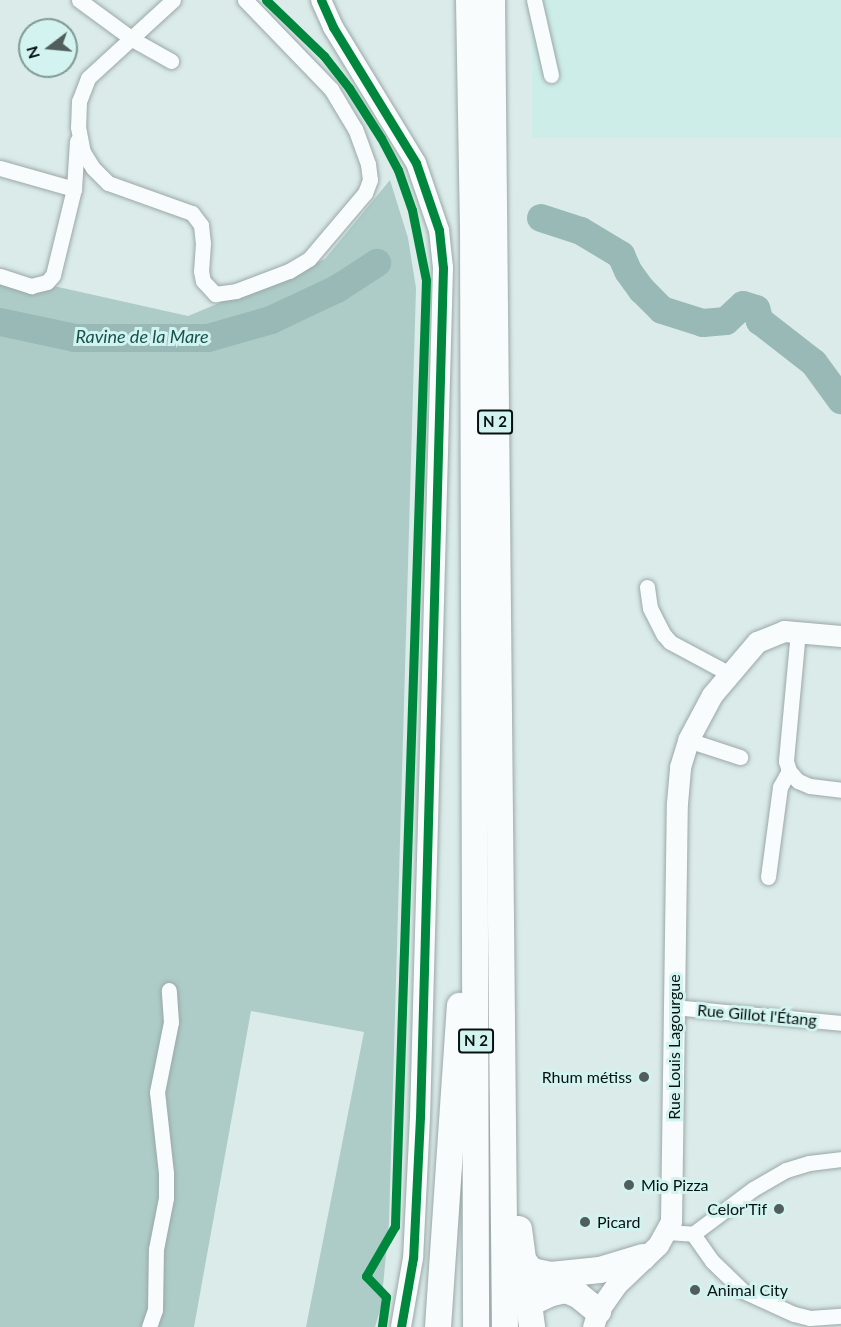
<!DOCTYPE html>
<meta charset="utf-8">
<style>
body{margin:0}
#map{position:relative;width:841px;height:1327px;overflow:hidden;background:#daebe9;font-family:Lato,sans-serif}
div>[style]{position:absolute}
[style*='--x']{left:calc(var(--x)*1px);top:calc(var(--y)*1px);width:calc(var(--w)*1px);rotate:calc(var(--a)*1deg)}
.built>*{inset:0;background:#cdede9;transform-origin:0 0}
.forest>*{inset:0;background:#adccc8}
.river>*{height:28px;margin:-14px;padding:0 14px;transform-origin:14px;border-radius:14px;background:#98b9b5}
.roads{filter:drop-shadow(0 0 2px #9ba8a7) drop-shadow(0 0 2px #9ba8a7)}
.minor>*{height:15px;margin:-7.5px;padding:0 7.5px;transform-origin:7.5px;border-radius:7.5px;background:#f9fcfc}
.tertiary>*{height:20px;margin:-10px;padding:0 10px;transform-origin:10px;border-radius:10px;background:#f9fcfc}
.secondary>*{height:21px;margin:-10.5px;padding:0 10.5px;transform-origin:10.5px;border-radius:10.5px;background:#f9fcfc}
.trunk>*{height:26px;margin:-13px;padding:0 13px;transform-origin:13px;border-radius:13px;background:#f9fcfc}
.cycleway>*{height:9px;margin:-4.5px;padding:0 4.5px;transform-origin:4.5px;border-radius:4.5px;background:#00873e}
.dots>*{width:16px;height:16px;translate:-50% -50%;box-sizing:border-box;border:3px solid #d2f3ef;border-radius:50%}
span{translate:-50% -50%;white-space:nowrap;text-align:center;line-height:1.15;-webkit-text-stroke:6px #d2f3ef;paint-order:stroke}
.shield-label span{padding:2px 4px;background:#d2f3ef;border:2px solid;border-radius:4px;-webkit-text-stroke-width:0}
.shield-label{font-size:15px;color:#061211;font-weight:700}
.street-label{font-size:16px;color:#061211}
.poi-label{font-size:16px;color:#061211}
.right{translate:-100% -50%;text-align:right}
.left{translate:0 -50%;text-align:left}
.water-label{font-size:18px;color:#16524d;font-style:italic}
.north{position:absolute;left:18px;top:18px;width:60px;height:60px;box-sizing:border-box;background:#d2f3ef;border:2px solid #809996;border-radius:50%;rotate:254deg;font-size:16px;font-weight:700;line-height:24px;text-align:center;color:#061211}
.north::after{content:'';display:block;margin:auto;width:21px;height:27px;background:#505e5d;clip-path:polygon(50% 0,100% 100%,50% 72%,0 100%)}
</style>
<div id="map">
<div class="built">
<i style="left:532px;top:0;width:309px;height:138px"></i>
</div>
<div class="forest">
<i style="clip-path:polygon(390px 180px,408px 238px,416px 288px,389px 1223px,381px 1307px,375px 1327px,306px 1327px,364px 1032px,251px 1011px,194px 1327px,0 1327px,0 274px,188px 316px,325px 259px)"></i>
</div>
<div class="river">
<i style="--x:541;--y:218;--w:42;--a:18"></i>
<i style="--x:581;--y:231;--w:47;--a:31"></i>
<i style="--x:621;--y:255;--w:17;--a:66"></i>
<i style="--x:628;--y:271;--w:24;--a:54"></i>
<i style="--x:642;--y:290;--w:28;--a:45"></i>
<i style="--x:662;--y:310;--w:43;--a:17.6"></i>
<i style="--x:703;--y:323;--w:23;--a:-5"></i>
<i style="--x:726;--y:321;--w:23;--a:-43"></i>
<i style="--x:743;--y:305;--w:14;--a:17"></i>
<i style="--x:756;--y:309;--w:13;--a:72"></i>
<i style="--x:760;--y:321;--w:68;--a:37.9"></i>
<i style="--x:814;--y:363;--w:46;--a:53.9"></i>
<i style="--x:0;--y:322;--w:77;--a:12"></i>
<i style="--x:75;--y:338;--w:133;--a:0"></i>
<i style="--x:208;--y:338;--w:66;--a:-15.9"></i>
<i style="--x:271;--y:320;--w:73;--a:-25.2"></i>
<i style="--x:337;--y:289;--w:48;--a:-33"></i>
</div>
<div class="roads">
<div class="minor">
<i style="--x:79;--y:0;--w:66;--a:36.3"></i>
<i style="--x:132;--y:39;--w:45;--a:29.4"></i>
<i style="--x:173;--y:0;--w:115;--a:137.5"></i>
<i style="--x:88;--y:78;--w:25;--a:111"></i>
<i style="--x:79;--y:101;--w:26;--a:92"></i>
<i style="--x:78;--y:127;--w:25;--a:79"></i>
<i style="--x:83;--y:152;--w:19;--a:58"></i>
<i style="--x:93;--y:168;--w:21;--a:45"></i>
<i style="--x:108;--y:183;--w:89;--a:19.7"></i>
<i style="--x:192;--y:213;--w:15;--a:53"></i>
<i style="--x:201;--y:225;--w:18;--a:84"></i>
<i style="--x:203;--y:243;--w:28;--a:94"></i>
<i style="--x:201;--y:271;--w:10;--a:79"></i>
<i style="--x:203;--y:281;--w:18;--a:47"></i>
<i style="--x:215;--y:294;--w:21;--a:-8"></i>
<i style="--x:236;--y:291;--w:57;--a:-20.7"></i>
<i style="--x:289;--y:271;--w:23;--a:-31"></i>
<i style="--x:309;--y:259;--w:87;--a:-49.7"></i>
<i style="--x:365;--y:193;--w:14;--a:-69"></i>
<i style="--x:370;--y:180;--w:16;--a:-97"></i>
<i style="--x:368;--y:164;--w:37;--a:-110"></i>
<i style="--x:355;--y:129;--w:47;--a:-121"></i>
<i style="--x:331;--y:89;--w:124;--a:-134"></i>
<i style="--x:534;--y:0;--w:77;--a:77.2"></i>
<i style="--x:0;--y:168;--w:77;--a:15.8"></i>
<i style="--x:0;--y:276;--w:33;--a:18"></i>
<i style="--x:31;--y:286;--w:16;--a:-14"></i>
<i style="--x:47;--y:282;--w:9;--a:-49"></i>
<i style="--x:53;--y:275;--w:89;--a:-76.3"></i>
<i style="--x:74;--y:189;--w:48;--a:-86.4"></i>
<i style="--x:647;--y:587;--w:21;--a:82"></i>
<i style="--x:650;--y:608;--w:30;--a:63"></i>
<i style="--x:664;--y:635;--w:9;--a:49"></i>
<i style="--x:670;--y:642;--w:66;--a:28.1"></i>
<i style="--x:798;--y:631;--w:131;--a:95.3"></i>
<i style="--x:786;--y:761;--w:10;--a:73"></i>
<i style="--x:789;--y:771;--w:13;--a:48"></i>
<i style="--x:798;--y:781;--w:13;--a:23"></i>
<i style="--x:810;--y:786;--w:31;--a:7"></i>
<i style="--x:688;--y:740;--w:55;--a:18.1"></i>
<i style="--x:768;--y:877;--w:91;--a:-82.4"></i>
<i style="--x:780;--y:787;--w:18;--a:-61"></i>
<i style="--x:673;--y:1007;--w:169;--a:5.4"></i>
<i style="--x:667;--y:1232;--w:26;--a:4"></i>
<i style="--x:693;--y:1234;--w:75;--a:-36.9"></i>
<i style="--x:753;--y:1189;--w:38;--a:-30"></i>
<i style="--x:786;--y:1170;--w:24;--a:-17"></i>
<i style="--x:809;--y:1163;--w:32;--a:-7"></i>
<i style="--x:693;--y:1234;--w:33;--a:55"></i>
<i style="--x:712;--y:1261;--w:43;--a:44.1"></i>
<i style="--x:743;--y:1291;--w:56;--a:24.3"></i>
<i style="--x:794;--y:1314;--w:16;--a:14"></i>
<i style="--x:810;--y:1318;--w:31;--a:-4"></i>
<i style="--x:149;--y:1327;--w:18;--a:-71"></i>
<i style="--x:155;--y:1310;--w:61;--a:-89.1"></i>
<i style="--x:156;--y:1249;--w:52;--a:-78.9"></i>
<i style="--x:166;--y:1198;--w:25;--a:-90"></i>
<i style="--x:166;--y:1173;--w:81;--a:-96.3"></i>
<i style="--x:157;--y:1092;--w:71;--a:-78.7"></i>
<i style="--x:171;--y:1022;--w:32;--a:-94"></i>
</div>
<div class="tertiary">
<i style="--x:321;--y:0;--w:30;--a:66"></i>
<i style="--x:333;--y:27;--w:159;--a:58.6"></i>
<i style="--x:416;--y:163;--w:71;--a:71.1"></i>
<i style="--x:439;--y:230;--w:38;--a:84"></i>
<i style="--x:443;--y:268;--w:849;--a:91.55"></i>
<i style="--x:420;--y:1117;--w:141;--a:92.8"></i>
<i style="--x:413;--y:1258;--w:70;--a:99.9"></i>
</div>
<div class="secondary">
<i style="--x:593;--y:1327;--w:17;--a:-73"></i>
<i style="--x:598;--y:1311;--w:32;--a:-55"></i>
<i style="--x:616;--y:1285;--w:58;--a:-43.6"></i>
<i style="--x:658;--y:1245;--w:26;--a:-61"></i>
<i style="--x:671;--y:1222;--w:419;--a:-89.2"></i>
<i style="--x:677;--y:803;--w:36;--a:-85"></i>
<i style="--x:680;--y:767;--w:28;--a:-73"></i>
<i style="--x:688;--y:740;--w:51;--a:-61.9"></i>
<i style="--x:712;--y:695;--w:70;--a:-49.7"></i>
<i style="--x:757;--y:642;--w:29;--a:-22"></i>
<i style="--x:784;--y:631;--w:57;--a:5"></i>
</div>
<div class="trunk">
<i style="--x:469;--y:0;--w:224;--a:89"></i>
<i style="--x:473;--y:224;--w:1103;--a:89.84"></i>
<i style="--x:492;--y:0;--w:1327;--a:89.44"></i>
<i style="--x:519;--y:1229;--w:99;--a:82.4"></i>
<i style="--x:521;--y:1258;--w:17;--a:50"></i>
<i style="--x:532;--y:1271;--w:19;--a:12"></i>
<i style="--x:551;--y:1275;--w:49;--a:-5.8"></i>
<i style="--x:600;--y:1270;--w:45;--a:-16.8"></i>
<i style="--x:528;--y:1304;--w:26;--a:-25"></i>
<i style="--x:552;--y:1293;--w:14;--a:-12"></i>
<i style="--x:566;--y:1290;--w:13;--a:23"></i>
<i style="--x:578;--y:1295;--w:26;--a:39"></i>
<i style="--x:438;--y:1327;--w:322;--a:-86.1"></i>
</div>
</div>
<div class="cycleway">
<i style="--x:266;--y:0;--w:81;--a:44"></i>
<i style="--x:324;--y:56;--w:41;--a:52"></i>
<i style="--x:349;--y:88;--w:59;--a:57.4"></i>
<i style="--x:381;--y:138;--w:36;--a:62"></i>
<i style="--x:398;--y:170;--w:42;--a:70.7"></i>
<i style="--x:412;--y:210;--w:71;--a:78.7"></i>
<i style="--x:426;--y:280;--w:947;--a:91.88"></i>
<i style="--x:395;--y:1226;--w:58;--a:120.1"></i>
<i style="--x:366;--y:1276;--w:29;--a:46"></i>
<i style="--x:386;--y:1297;--w:30;--a:98"></i>
<i style="--x:321;--y:0;--w:30;--a:66"></i>
<i style="--x:333;--y:27;--w:159;--a:58.6"></i>
<i style="--x:416;--y:163;--w:71;--a:71.1"></i>
<i style="--x:439;--y:230;--w:38;--a:84"></i>
<i style="--x:443;--y:268;--w:849;--a:91.55"></i>
<i style="--x:420;--y:1117;--w:141;--a:92.8"></i>
<i style="--x:413;--y:1258;--w:70;--a:99.9"></i>
</div>
<div class="dots">
<i style="left:644px;top:1077px;background:#505e5d"></i>
<i style="left:629px;top:1185px;background:#505e5d"></i>
<i style="left:779px;top:1209px;background:#505e5d"></i>
<i style="left:585px;top:1222px;background:#505e5d"></i>
<i style="left:695px;top:1290px;background:#505e5d"></i>
</div>
<div class="shield-label">
<span style="left:495px;top:422px">N 2</span>
<span style="left:476px;top:1041px">N 2</span>
</div>
<div class="street-label">
<span style="left:757px;top:1015px;rotate:5deg">Rue Gillot l'Étang</span>
<span style="left:674px;top:1047px;rotate:-90deg">Rue Louis Lagourgue</span>
</div>
<div class="poi-label">
<span class="right" style="left:632px;top:1077px">Rhum métiss</span>
<span class="left" style="left:641px;top:1185px">Mio Pizza</span>
<span class="right" style="left:767px;top:1209px">Celor'Tif</span>
<span class="left" style="left:597px;top:1222px">Picard</span>
<span class="left" style="left:707px;top:1290px">Animal City</span>
</div>
<div class="water-label">
<span style="left:142px;top:336px">Ravine de la Mare</span>
</div>
<div class="north">N</div>
</div>
